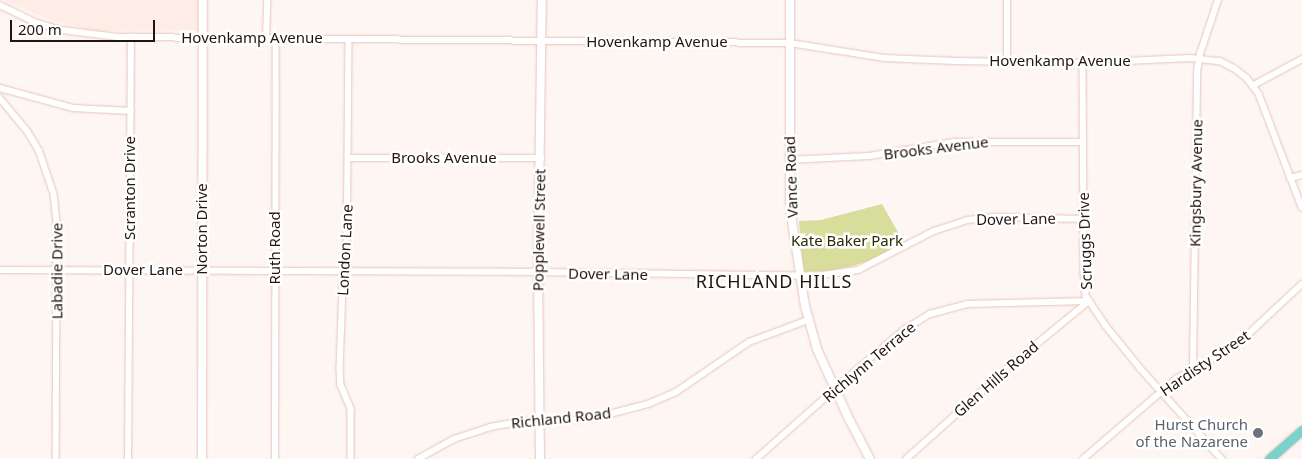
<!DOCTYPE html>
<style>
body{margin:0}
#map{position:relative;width:1302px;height:459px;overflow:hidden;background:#fdf6f3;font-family:"Noto Sans",sans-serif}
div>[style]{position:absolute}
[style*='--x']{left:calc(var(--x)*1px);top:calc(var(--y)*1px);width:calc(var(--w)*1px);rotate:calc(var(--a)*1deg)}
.built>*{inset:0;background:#feece6}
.green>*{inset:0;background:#d7dd9b}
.roads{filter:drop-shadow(0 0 1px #e8c5b8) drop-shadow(0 0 1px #e8c5b8)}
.street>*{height:5.5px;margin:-2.75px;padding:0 2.75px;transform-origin:2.75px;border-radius:2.75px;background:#fff}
.secondary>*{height:8px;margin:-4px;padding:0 4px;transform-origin:4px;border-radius:4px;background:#fff}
.primary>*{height:9px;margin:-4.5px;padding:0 4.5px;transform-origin:4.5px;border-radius:4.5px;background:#79d2cc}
.dots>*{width:14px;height:14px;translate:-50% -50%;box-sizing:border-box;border:2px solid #fff;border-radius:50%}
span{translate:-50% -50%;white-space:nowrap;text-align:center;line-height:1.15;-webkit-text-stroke:5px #fff;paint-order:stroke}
.street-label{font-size:15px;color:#211511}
.park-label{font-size:15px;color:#2a2c04}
.worship-label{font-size:15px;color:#5b616d}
.right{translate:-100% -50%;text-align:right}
.quarter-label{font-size:18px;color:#211511;letter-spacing:1px}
.scale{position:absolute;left:10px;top:20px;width:145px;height:22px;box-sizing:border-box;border:2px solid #211511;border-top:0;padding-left:6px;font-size:15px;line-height:18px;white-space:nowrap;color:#211511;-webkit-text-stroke:4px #fff;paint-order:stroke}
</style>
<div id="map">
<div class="built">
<i style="clip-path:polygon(3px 0,199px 0,199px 31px,98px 31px,53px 21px)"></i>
</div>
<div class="green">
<i style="clip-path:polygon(882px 204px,904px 243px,873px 259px,853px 266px,829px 271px,803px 272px,799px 221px,821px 220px)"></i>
</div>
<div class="roads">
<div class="street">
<i style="--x:0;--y:5;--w:41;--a:25.9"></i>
<i style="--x:37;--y:23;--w:26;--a:16"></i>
<i style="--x:62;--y:30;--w:56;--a:7.1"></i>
<i style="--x:118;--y:37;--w:672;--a:0.51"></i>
<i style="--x:790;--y:43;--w:96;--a:9"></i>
<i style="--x:885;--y:58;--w:70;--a:2.5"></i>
<i style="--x:955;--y:61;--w:128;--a:0.9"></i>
<i style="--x:1083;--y:63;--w:107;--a:-2.7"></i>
<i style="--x:1190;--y:58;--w:30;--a:6"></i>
<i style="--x:1220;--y:61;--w:16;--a:27"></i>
<i style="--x:1234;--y:68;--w:16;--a:38"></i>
<i style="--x:1247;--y:78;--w:20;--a:53"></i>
<i style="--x:1259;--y:94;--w:121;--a:69.2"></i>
<i style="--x:266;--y:38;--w:38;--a:-88"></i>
<i style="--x:349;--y:39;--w:223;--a:90.5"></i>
<i style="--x:347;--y:262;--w:26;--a:99"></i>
<i style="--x:343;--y:288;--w:80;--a:92.1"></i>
<i style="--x:340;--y:368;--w:17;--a:87"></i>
<i style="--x:341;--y:385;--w:26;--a:67"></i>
<i style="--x:351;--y:409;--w:50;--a:90"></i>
<i style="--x:1007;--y:62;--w:62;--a:-90"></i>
<i style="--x:1083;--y:63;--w:210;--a:89.7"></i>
<i style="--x:1084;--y:273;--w:23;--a:85"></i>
<i style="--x:1086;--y:296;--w:36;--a:56"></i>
<i style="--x:1106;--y:326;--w:55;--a:50.9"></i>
<i style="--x:1141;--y:369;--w:121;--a:48"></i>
<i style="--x:1254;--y:85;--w:55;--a:-28.4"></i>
<i style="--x:0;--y:88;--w:76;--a:15.3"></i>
<i style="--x:73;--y:108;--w:58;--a:3"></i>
<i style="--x:0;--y:98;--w:44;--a:50.5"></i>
<i style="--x:28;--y:132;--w:21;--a:59"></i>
<i style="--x:39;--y:150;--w:46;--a:71.2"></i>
<i style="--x:54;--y:194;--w:29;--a:84"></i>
<i style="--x:57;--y:223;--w:236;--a:90.2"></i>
<i style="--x:348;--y:158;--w:193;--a:0"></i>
<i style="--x:789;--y:160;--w:80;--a:-2.9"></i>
<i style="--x:869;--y:156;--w:86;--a:-9.4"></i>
<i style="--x:954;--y:142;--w:129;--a:0"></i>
<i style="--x:1290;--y:178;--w:12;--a:-14"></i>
<i style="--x:0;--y:270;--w:538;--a:0.21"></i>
<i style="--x:538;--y:272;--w:277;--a:0.8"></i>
<i style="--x:815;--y:276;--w:43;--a:-7.9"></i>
<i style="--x:858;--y:270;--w:85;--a:-27.2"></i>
<i style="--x:934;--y:231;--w:35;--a:-18"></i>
<i style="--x:967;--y:220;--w:30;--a:-6"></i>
<i style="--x:997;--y:217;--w:87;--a:1.3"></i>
<i style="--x:1193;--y:369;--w:297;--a:-89.2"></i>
<i style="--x:1197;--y:72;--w:18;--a:-81"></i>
<i style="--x:1200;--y:54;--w:57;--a:-71.6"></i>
<i style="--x:128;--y:459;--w:422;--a:-89.6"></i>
<i style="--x:275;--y:459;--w:421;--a:-89.9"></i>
<i style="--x:418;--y:459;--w:41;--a:-29.1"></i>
<i style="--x:454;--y:439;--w:38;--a:-18"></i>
<i style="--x:490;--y:427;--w:34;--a:-10"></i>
<i style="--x:523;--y:421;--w:51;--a:-1.1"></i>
<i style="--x:574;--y:420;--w:24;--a:-7"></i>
<i style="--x:598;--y:417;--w:52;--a:-14.6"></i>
<i style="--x:648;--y:404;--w:30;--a:-23"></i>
<i style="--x:676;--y:392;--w:88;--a:-34.4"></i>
<i style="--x:749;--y:342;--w:63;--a:-20.4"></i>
<i style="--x:756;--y:459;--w:139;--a:-41.5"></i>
<i style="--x:860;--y:367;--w:57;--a:-40.1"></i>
<i style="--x:904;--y:330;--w:31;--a:-32"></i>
<i style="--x:930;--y:314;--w:38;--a:-15"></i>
<i style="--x:967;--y:304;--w:122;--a:-1.4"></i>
<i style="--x:906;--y:459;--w:147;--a:-41.7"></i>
<i style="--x:1016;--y:361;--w:94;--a:-39.4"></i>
<i style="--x:1083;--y:459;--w:123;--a:-40.7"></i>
<i style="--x:1176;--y:379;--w:54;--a:-29"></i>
<i style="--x:1223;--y:353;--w:23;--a:-34"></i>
<i style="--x:1242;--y:340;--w:82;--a:-43"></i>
</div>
<div class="secondary">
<i style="--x:790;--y:0;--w:208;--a:90"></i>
<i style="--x:790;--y:208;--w:99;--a:81.3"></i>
<i style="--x:805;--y:306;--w:45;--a:74.4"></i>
<i style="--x:817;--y:349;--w:75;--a:65.5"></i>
<i style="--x:848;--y:417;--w:47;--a:62.4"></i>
<i style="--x:202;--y:459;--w:459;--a:-89.9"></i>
<i style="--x:540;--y:459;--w:187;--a:-90.6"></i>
<i style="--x:538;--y:272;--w:272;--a:-89.2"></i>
</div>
<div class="primary">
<i style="--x:1269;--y:459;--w:44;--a:-41.3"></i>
</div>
</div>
<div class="dots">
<i style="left:1258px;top:433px;background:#6b7280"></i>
</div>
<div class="street-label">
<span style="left:252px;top:38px">Hovenkamp Avenue</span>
<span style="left:657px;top:42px">Hovenkamp Avenue</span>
<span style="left:1060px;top:61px">Hovenkamp Avenue</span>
<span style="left:936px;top:148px;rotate:-7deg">Brooks Avenue</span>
<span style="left:444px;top:158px">Brooks Avenue</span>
<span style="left:791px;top:177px;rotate:-92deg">Vance Road</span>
<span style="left:1196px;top:183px;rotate:-89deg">Kingsbury Avenue</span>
<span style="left:130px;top:188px;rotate:-90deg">Scranton Drive</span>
<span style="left:1016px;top:219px;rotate:-1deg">Dover Lane</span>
<span style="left:202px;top:229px;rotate:-90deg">Norton Drive</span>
<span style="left:539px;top:230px;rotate:-89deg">Popplewell Street</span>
<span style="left:1085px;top:241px;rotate:-92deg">Scruggs Drive</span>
<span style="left:275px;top:248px;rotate:-90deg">Ruth Road</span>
<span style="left:345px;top:250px;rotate:-87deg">London Lane</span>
<span style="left:143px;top:270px">Dover Lane</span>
<span style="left:57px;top:271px;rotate:-90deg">Labadie Drive</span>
<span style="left:608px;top:274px;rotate:1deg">Dover Lane</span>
<span style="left:869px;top:362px;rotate:-40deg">Richlynn Terrace</span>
<span style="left:1205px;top:363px;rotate:-34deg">Hardisty Street</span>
<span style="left:996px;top:379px;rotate:-41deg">Glen Hills Road</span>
<span style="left:561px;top:418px;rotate:-6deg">Richland Road</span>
</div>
<div class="park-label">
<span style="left:847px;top:241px">Kate Baker Park</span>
</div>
<div class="worship-label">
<span class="right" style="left:1248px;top:433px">Hurst Church<br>of the Nazarene</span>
</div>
<div class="quarter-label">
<span style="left:774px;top:281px">RICHLAND HILLS</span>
</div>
<div class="scale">200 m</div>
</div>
